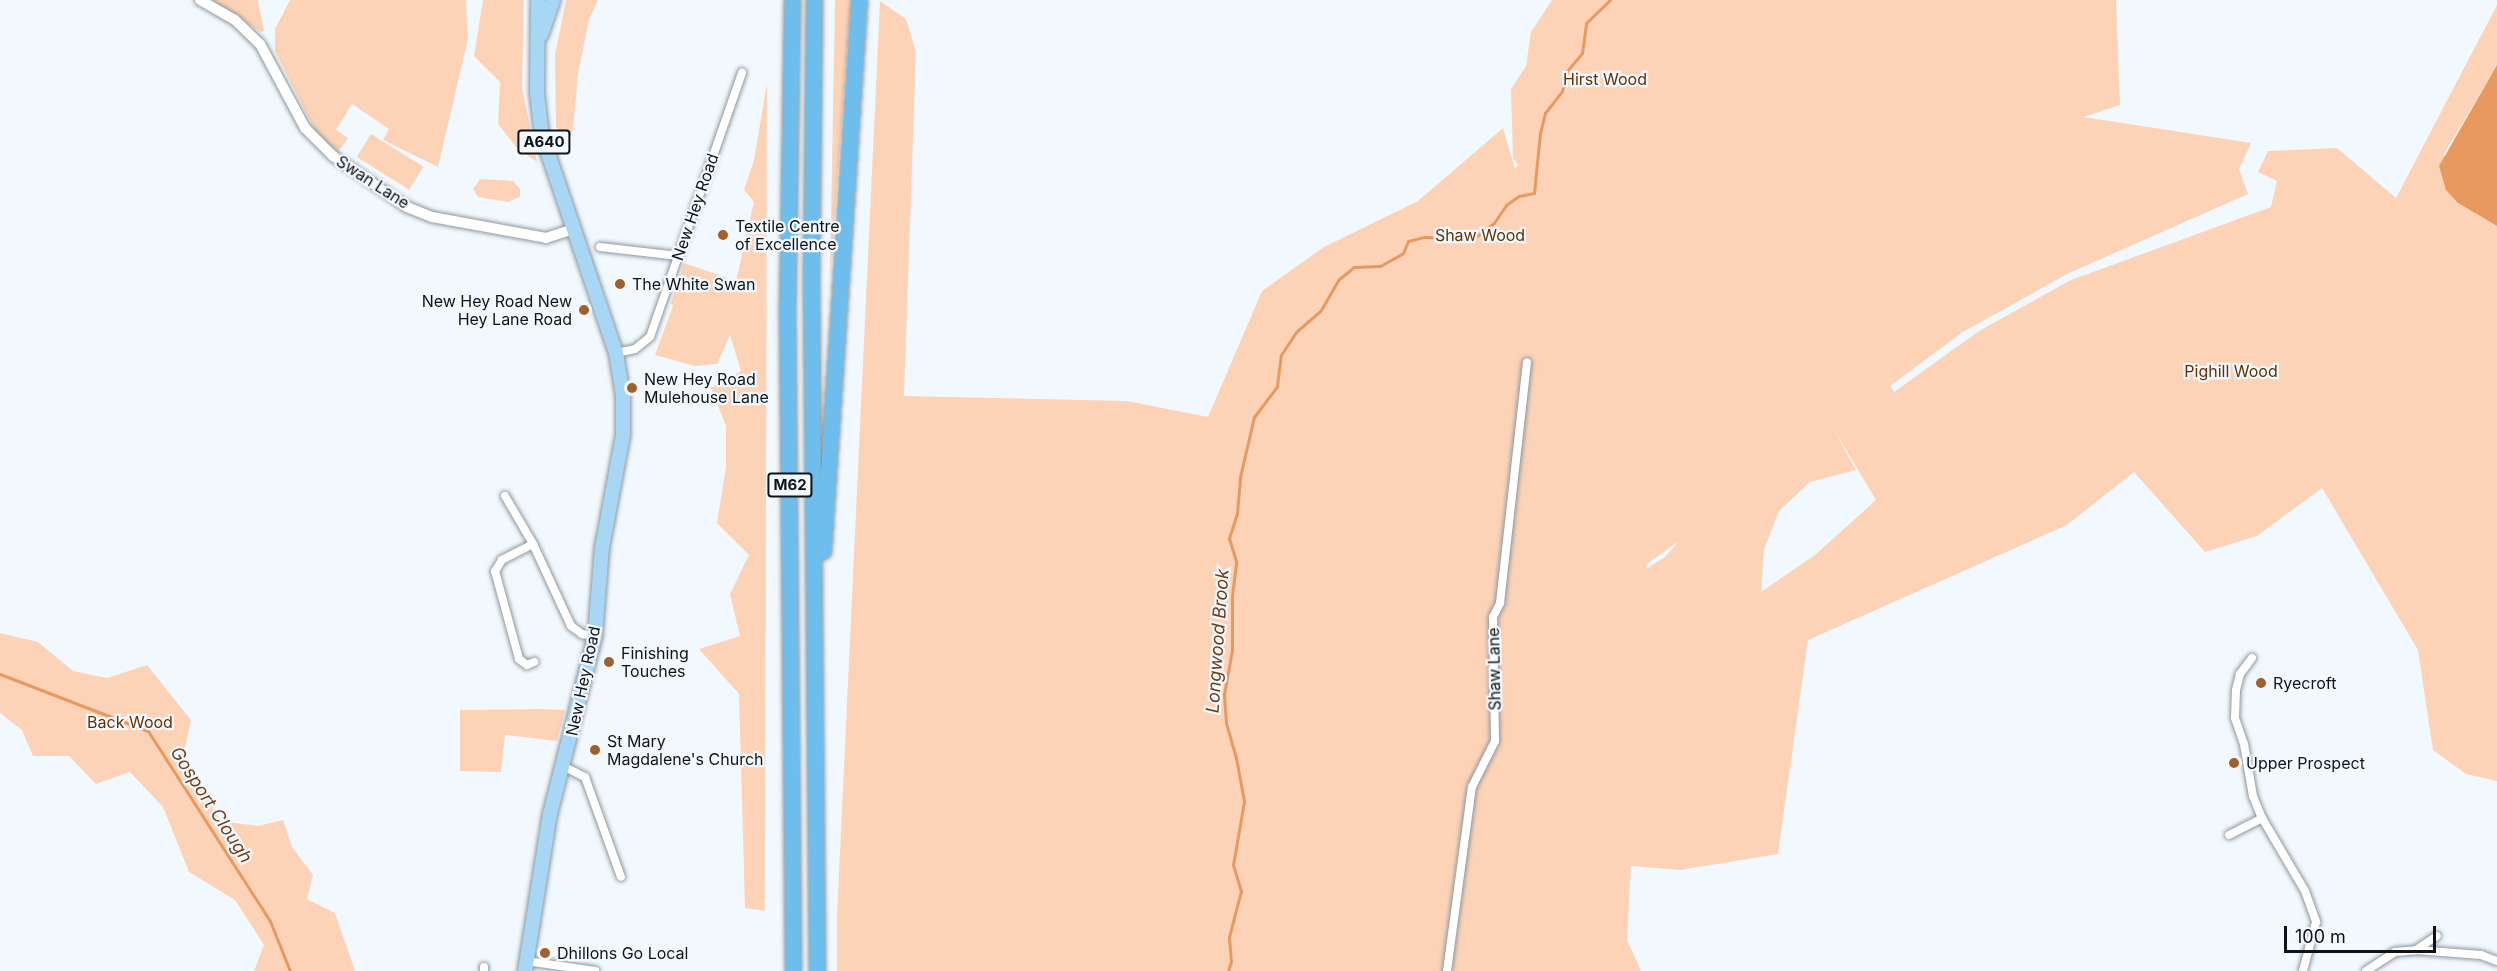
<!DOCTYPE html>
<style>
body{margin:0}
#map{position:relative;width:2497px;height:971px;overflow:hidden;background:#f2f9fe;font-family:Inter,sans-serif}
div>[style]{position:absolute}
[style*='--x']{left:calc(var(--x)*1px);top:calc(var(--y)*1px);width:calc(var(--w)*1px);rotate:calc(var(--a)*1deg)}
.green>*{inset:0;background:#fcd3b7;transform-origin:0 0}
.water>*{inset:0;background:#e79960}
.stream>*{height:3px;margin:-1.5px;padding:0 1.5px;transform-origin:1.5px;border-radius:1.5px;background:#e79960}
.roads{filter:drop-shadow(0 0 2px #8d98a0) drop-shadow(0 0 2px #8d98a0)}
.minor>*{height:8px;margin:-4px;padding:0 4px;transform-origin:4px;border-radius:4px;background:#fff}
.tertiary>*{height:10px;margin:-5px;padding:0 5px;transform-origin:5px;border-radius:5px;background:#fff}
.primary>*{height:14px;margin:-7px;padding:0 7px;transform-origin:7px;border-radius:7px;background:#a7d7f4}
.motorway>*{height:15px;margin:-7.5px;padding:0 7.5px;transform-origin:7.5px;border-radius:7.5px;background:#6dbded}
.dots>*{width:16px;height:16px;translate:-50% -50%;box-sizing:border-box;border:3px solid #f2f9fe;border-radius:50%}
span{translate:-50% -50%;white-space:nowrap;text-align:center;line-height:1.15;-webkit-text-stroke:4.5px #f2f9fe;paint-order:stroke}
.shield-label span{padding:2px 4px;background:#f2f9fe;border:2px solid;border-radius:4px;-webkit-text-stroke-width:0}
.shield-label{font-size:15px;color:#0f1315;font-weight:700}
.park-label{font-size:16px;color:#623102}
.street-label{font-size:16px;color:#0f1315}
.poi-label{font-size:16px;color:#0f1315}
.left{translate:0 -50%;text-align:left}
.right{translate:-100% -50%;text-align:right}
.water-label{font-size:18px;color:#703d13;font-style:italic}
.scale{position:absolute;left:2284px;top:926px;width:152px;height:27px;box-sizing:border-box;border:3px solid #0f1315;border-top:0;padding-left:8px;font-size:18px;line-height:21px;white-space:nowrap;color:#0f1315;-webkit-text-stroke:4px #f2f9fe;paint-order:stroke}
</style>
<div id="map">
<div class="green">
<i style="clip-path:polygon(212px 0,258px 0,264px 31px,261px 32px)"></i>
<i style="clip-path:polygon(290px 0,466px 0,468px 39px,438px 167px,383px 140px,389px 129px,352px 104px,336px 130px,348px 138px,338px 152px,318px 136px,275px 51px,275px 29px)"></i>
<i style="clip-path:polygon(483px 0,524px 0,522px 87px,537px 162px,516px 147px,498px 124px,500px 82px,474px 56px)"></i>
<i style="clip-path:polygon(566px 0,598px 0,589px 20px,578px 74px,573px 130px,567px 146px,556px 127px,555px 55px)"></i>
<i style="clip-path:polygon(835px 0,851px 0,830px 276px)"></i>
<i style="clip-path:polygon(evenodd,1552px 0,2116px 0,2120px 105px,2084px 117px,2251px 143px,2239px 169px,2248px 194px,2067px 274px,1963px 332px,1890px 386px,1894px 392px,1979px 331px,2071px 280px,2271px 207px,2277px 181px,2258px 172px,2268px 151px,2337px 148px,2396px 198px,2497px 5px,2497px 65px,2444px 154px,2458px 203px,2497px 226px,2497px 781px,2466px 774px,2433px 750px,2418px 650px,2322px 488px,2257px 536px,2205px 552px,2134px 472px,2067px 525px,1808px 640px,1778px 854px,1680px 870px,1631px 866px,1627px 940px,1641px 971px,837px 971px,837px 916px,880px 1px,906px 19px,916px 52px,904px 396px,1127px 401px,1208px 417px,1262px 291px,1324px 247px,1418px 201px,1503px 128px,1515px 169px,1518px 165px,1513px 158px,1511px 89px,1526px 66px,1531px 32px,1552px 0,1833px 428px,1876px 500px,1815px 555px,1761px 592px,1764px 550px,1779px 511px,1810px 482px,1856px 470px,1833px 428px,1552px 0,1679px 541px,1665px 557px,1646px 569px,1647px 564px,1679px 541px)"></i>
<i style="clip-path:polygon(767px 83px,765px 911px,745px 908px,739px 694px,699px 649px,740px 636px,730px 594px,749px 555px,717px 523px,726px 467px,726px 426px,711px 388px,741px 371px,730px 335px,717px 364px,695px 366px,655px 355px,673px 306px,671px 303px,684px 263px,736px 281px,754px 202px,744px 190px,754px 160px)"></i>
<i style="left:371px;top:134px;width:62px;height:27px;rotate:32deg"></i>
<i style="clip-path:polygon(480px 179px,513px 181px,520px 189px,520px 197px,508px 202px,478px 197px,473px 189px)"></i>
<i style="clip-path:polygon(0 633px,38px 642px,73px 671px,107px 678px,147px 665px,191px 720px,183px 758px,221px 821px,258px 826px,283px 820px,292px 847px,313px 875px,307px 899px,335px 913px,355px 971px,254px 971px,264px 945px,235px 900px,189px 872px,163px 807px,130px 772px,96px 784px,69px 756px,33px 756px,22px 730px,0 713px)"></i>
<i style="clip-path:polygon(541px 709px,565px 710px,557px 741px,505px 735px,501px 772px,460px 771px,460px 710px)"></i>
</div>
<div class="water">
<i style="clip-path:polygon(2497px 65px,2497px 226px,2458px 203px,2446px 190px,2439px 166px)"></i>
</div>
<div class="stream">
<i style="--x:0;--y:674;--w:159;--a:21.1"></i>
<i style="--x:148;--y:731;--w:226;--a:57.3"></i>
<i style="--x:270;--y:921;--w:54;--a:68.2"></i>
<i style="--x:1228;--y:971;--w:10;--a:-73"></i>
<i style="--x:1231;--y:961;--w:24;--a:-95"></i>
<i style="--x:1229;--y:937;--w:48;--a:-75.4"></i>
<i style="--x:1241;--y:891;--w:27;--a:-107"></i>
<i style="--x:1233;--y:865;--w:65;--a:-80.2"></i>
<i style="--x:1244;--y:801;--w:44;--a:-100.5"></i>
<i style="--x:1236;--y:758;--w:36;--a:-106"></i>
<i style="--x:1226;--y:723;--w:29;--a:-94"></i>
<i style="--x:1224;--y:694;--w:45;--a:-79.7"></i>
<i style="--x:1232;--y:650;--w:54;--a:-90"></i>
<i style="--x:1232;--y:596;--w:35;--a:-83"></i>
<i style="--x:1236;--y:561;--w:24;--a:-107"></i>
<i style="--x:1229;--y:538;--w:26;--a:-72"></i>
<i style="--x:1237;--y:513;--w:36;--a:-85"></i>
<i style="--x:1240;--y:477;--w:62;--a:-76.9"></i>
<i style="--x:1254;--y:417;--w:39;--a:-53"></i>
<i style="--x:1277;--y:386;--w:31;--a:-83"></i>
<i style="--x:1281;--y:355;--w:27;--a:-57"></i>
<i style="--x:1296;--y:332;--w:33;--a:-41"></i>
<i style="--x:1321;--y:310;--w:34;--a:-60"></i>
<i style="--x:1338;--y:280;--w:21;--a:-39"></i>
<i style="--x:1354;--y:267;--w:26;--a:-2"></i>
<i style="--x:1380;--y:266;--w:26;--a:-29"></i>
<i style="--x:1403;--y:253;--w:13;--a:-67"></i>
<i style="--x:1408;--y:241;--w:16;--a:-14"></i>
<i style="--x:1424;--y:237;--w:50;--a:1.1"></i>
<i style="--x:1474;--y:238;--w:25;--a:-37"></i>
<i style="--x:1494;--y:223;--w:22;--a:-56"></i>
<i style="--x:1506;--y:205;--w:16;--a:-35"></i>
<i style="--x:1519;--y:196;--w:15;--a:-11"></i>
<i style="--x:1534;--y:193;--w:60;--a:-84.3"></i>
<i style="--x:1540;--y:133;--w:21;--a:-76"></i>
<i style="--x:1545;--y:113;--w:28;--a:-52"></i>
<i style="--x:1562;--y:91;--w:21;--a:-76"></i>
<i style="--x:1567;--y:71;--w:23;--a:-50"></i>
<i style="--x:1582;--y:53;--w:30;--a:-82"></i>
<i style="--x:1586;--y:23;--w:33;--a:-44"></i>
</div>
<div class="roads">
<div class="minor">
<i style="--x:600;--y:247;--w:79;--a:6.6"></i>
<i style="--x:616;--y:353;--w:19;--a:-12"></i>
<i style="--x:635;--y:349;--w:19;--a:-39"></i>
<i style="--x:650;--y:337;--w:280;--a:-70.8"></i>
<i style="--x:505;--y:496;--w:56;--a:59.7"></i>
<i style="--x:533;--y:544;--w:90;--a:65.1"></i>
<i style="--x:571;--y:626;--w:14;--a:36"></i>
<i style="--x:582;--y:634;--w:13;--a:9"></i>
<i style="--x:533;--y:544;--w:35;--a:153"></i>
<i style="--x:502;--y:560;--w:13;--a:122"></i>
<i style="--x:495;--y:571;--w:91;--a:74.7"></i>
<i style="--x:519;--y:659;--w:10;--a:37"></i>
<i style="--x:527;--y:665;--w:8;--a:-23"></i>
<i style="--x:2252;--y:658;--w:20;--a:127"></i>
<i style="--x:2240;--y:674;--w:16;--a:104"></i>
<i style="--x:2236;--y:690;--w:28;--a:92"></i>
<i style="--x:2235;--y:718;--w:28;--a:71"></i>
<i style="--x:2244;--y:744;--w:53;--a:80.2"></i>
<i style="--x:2253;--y:796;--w:24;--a:68"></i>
<i style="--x:2262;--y:818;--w:85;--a:59.5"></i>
<i style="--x:2305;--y:891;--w:33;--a:70"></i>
<i style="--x:2316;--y:922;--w:51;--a:104.9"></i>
<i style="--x:563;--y:766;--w:25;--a:27"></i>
<i style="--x:585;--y:777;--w:106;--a:70.2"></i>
<i style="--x:2229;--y:835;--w:37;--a:-27"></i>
<i style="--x:2416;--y:950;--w:65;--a:4.4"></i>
<i style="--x:2481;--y:955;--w:17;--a:21"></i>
<i style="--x:526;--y:961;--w:70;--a:8.2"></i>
<i style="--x:484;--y:971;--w:4;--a:-90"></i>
<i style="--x:1447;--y:971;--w:186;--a:-82.3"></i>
<i style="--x:1472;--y:787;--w:51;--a:-63.4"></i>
<i style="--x:1495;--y:741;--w:124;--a:-90.9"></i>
<i style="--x:1493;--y:617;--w:16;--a:-63"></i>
<i style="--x:1500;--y:603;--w:242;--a:-83.6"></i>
<i style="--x:2366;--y:971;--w:35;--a:-33"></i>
<i style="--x:2395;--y:952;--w:21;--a:-5"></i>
<i style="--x:2416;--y:950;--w:25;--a:-34"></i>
</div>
<div class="tertiary">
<i style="--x:200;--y:0;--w:40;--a:29.7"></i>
<i style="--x:235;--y:20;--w:35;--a:44"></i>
<i style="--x:260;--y:44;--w:95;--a:61.8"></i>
<i style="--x:305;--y:128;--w:40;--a:45"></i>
<i style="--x:333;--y:156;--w:90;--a:34.6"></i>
<i style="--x:407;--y:207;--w:27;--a:22"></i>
<i style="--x:432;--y:217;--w:116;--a:10.4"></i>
<i style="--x:546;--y:238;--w:29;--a:-18"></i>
</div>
<div class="primary">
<i style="--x:541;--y:35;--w:37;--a:-71"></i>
<i style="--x:525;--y:971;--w:159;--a:-81"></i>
<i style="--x:550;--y:814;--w:184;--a:-75.8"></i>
<i style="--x:595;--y:636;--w:88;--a:-85.5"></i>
<i style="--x:602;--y:548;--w:115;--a:-79.5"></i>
<i style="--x:623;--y:435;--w:39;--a:-90"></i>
<i style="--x:623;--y:396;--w:44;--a:-99.2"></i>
<i style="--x:616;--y:353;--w:229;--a:-108.8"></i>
<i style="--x:542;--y:136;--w:43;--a:-96.6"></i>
<i style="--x:537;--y:93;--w:93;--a:-89.4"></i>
</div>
<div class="motorway">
<i style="--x:792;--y:0;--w:302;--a:90.9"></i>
<i style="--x:787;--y:302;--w:669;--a:89.49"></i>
<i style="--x:814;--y:0;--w:274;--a:90.6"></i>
<i style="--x:811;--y:274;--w:697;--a:89.51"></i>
<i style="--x:823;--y:551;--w:552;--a:-86.26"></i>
</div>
</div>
<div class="dots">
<i style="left:723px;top:235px;background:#a05f2b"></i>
<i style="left:620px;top:284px;background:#a05f2b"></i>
<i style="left:584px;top:310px;background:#a05f2b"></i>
<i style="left:632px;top:388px;background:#a05f2b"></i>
<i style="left:609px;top:662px;background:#a05f2b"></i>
<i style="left:2261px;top:683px;background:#a05f2b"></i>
<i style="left:595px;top:750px;background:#a05f2b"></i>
<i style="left:2234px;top:763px;background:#a05f2b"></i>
<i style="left:545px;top:953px;background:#a05f2b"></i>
</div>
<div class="shield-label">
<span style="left:544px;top:142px">A640</span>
<span style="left:790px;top:485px">M62</span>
</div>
<div class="park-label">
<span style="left:1605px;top:79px">Hirst Wood</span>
<span style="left:1480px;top:235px">Shaw Wood</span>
<span style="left:2231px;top:371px">Pighill Wood</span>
<span style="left:130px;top:722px">Back Wood</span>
</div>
<div class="street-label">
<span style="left:373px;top:182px;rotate:33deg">Swan Lane</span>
<span style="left:695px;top:207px;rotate:-71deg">New Hey Road</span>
<span style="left:1494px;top:669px;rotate:-91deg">Shaw Lane</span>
<span style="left:583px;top:681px;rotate:-78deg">New Hey Road</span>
</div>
<div class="poi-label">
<span class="left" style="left:735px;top:235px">Textile Centre<br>of Excellence</span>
<span class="left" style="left:632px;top:284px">The White Swan</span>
<span class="right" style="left:572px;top:310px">New Hey Road New<br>Hey Lane Road</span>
<span class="left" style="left:644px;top:388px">New Hey Road<br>Mulehouse Lane</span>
<span class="left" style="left:621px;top:662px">Finishing<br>Touches</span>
<span class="left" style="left:2273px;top:683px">Ryecroft</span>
<span class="left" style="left:607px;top:750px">St Mary<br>Magdalene's Church</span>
<span class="left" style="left:2246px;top:763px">Upper Prospect</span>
<span class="left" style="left:557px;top:953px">Dhillons Go Local</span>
</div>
<div class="water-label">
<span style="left:1218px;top:641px;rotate:-86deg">Longwood Brook</span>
<span style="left:211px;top:805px;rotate:57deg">Gosport Clough</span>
</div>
<div class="scale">100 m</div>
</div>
